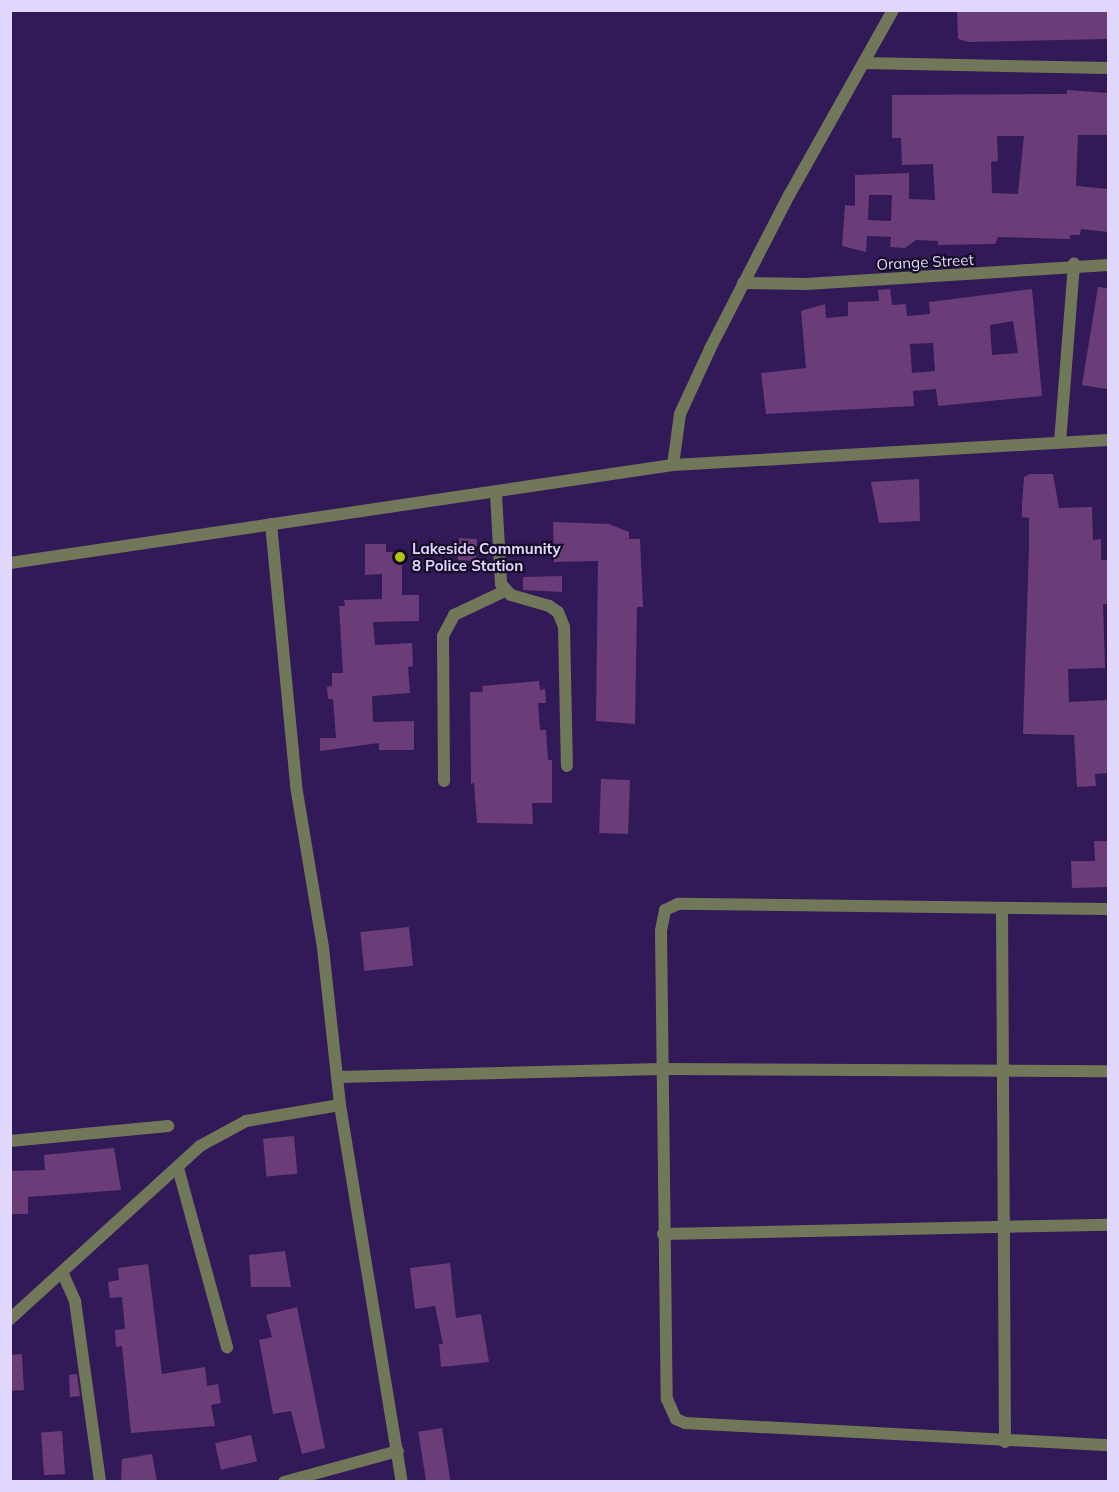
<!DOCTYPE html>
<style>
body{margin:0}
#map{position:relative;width:1119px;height:1492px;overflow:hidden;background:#321957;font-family:Mulish,sans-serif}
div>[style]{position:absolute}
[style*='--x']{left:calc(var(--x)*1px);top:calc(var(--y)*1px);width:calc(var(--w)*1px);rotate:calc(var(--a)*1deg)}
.building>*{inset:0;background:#6b3d78;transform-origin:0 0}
.minor>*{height:12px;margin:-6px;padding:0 6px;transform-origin:6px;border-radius:6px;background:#71785a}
.tertiary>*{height:12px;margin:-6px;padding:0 6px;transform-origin:6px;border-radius:6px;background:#71785a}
.dots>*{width:16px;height:16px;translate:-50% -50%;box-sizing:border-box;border:3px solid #160c27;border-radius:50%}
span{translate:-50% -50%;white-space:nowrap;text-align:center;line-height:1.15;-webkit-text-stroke:4.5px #160c27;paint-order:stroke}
.street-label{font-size:15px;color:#e1d7fd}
.poi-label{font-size:15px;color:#e1d7fd;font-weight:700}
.left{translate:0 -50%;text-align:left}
.frame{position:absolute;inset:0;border:12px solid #e1d7fd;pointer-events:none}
</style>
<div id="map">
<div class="building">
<i style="clip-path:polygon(957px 10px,1108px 10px,1107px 39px,969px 42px,958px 39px)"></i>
<i style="clip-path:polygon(evenodd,1067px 90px,1108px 93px,1108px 135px,1078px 135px,1076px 186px,1108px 189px,1108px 232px,1081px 229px,1080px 235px,1070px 235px,1070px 239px,998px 237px,995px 244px,938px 245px,938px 241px,916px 240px,905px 248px,890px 247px,891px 237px,867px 236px,866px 252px,842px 246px,845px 205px,855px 206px,855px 175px,909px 173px,909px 199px,935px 200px,933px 164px,902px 165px,901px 138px,892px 138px,892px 95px,1067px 94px,1067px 90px,997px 136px,1024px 136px,1018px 194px,992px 193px,991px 162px,998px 161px,997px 136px,1067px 90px,869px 195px,892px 195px,891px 221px,868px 220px,869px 195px)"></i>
<i style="clip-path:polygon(1098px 287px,1108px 288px,1107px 389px,1082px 385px)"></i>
<i style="clip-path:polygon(evenodd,890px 289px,892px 305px,906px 304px,907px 316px,930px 314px,929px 302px,1032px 289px,1042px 396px,938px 406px,936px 389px,913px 391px,914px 406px,766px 414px,761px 373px,806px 368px,801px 311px,825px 304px,826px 318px,848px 316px,848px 302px,879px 301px,878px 290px,890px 289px,1013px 321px,1018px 353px,992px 355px,990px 325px,1013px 321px,890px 289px,933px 343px,935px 371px,912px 373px,910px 344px,933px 343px)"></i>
<i style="clip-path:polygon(1030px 474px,1053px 474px,1059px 508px,1092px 507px,1093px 540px,1101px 539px,1101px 560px,1108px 560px,1108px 604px,1103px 604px,1105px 668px,1068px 669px,1069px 702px,1108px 700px,1108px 773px,1095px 774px,1096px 786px,1077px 787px,1074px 735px,1023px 734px,1029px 547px,1029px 518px,1022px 517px,1022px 504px,1024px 477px)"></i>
<i style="clip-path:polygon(919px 479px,920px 521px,879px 523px,871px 482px)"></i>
<i style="clip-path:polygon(553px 522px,609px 524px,629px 532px,629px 539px,640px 539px,643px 607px,637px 607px,635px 724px,596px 721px,598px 561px,554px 562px)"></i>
<i style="left:459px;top:538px;width:18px;height:22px;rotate:3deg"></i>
<i style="clip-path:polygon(365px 544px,386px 544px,386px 552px,402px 552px,402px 595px,419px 595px,419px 621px,373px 622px,375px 645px,412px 643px,413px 666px,408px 667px,410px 693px,372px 696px,373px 722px,414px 721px,414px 750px,379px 750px,379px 743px,320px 751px,320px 738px,336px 738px,333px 699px,328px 699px,327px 687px,332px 686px,332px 673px,343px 673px,339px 606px,345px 606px,344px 600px,382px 599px,382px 574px,365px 575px)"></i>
<i style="clip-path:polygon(562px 576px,562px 592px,523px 590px,523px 577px)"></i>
<i style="clip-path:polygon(539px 681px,540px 690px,545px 689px,546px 703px,538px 703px,540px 730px,546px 730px,548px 760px,552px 760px,552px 803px,532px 803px,533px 824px,477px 823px,474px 783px,471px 784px,470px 692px,483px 692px,482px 686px)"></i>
<i style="left:601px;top:779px;width:29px;height:54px;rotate:2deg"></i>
<i style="clip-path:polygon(1094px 841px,1108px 841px,1108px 887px,1072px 888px,1071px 861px,1095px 861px)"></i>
<i style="left:409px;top:927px;width:39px;height:49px;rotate:84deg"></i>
<i style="left:294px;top:1136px;width:38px;height:31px;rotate:85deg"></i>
<i style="clip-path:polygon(114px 1148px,121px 1190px,28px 1197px,28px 1214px,10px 1214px,10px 1171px,45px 1170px,44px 1155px)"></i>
<i style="clip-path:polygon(285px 1251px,291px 1287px,251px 1287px,249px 1255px)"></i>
<i style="clip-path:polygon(450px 1263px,456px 1318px,481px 1314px,489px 1362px,441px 1367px,439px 1344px,443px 1344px,435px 1306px,415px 1309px,410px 1268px)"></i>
<i style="clip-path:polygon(148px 1264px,162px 1374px,205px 1367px,207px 1386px,218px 1384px,221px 1403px,211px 1405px,215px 1426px,131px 1433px,122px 1346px,116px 1347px,115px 1330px,125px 1329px,122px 1297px,110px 1298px,108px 1282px,119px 1280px,118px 1268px)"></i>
<i style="clip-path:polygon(297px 1307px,325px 1448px,302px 1454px,291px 1411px,273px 1414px,259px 1340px,272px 1337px,266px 1315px)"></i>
<i style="clip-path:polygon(22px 1354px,24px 1390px,10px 1391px,10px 1355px)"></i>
<i style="clip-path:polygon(77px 1374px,80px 1396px,70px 1397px,69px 1375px)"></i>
<i style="left:442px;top:1428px;width:55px;height:24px;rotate:81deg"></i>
<i style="left:62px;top:1431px;width:43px;height:21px;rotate:86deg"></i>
<i style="left:251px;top:1435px;width:27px;height:37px;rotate:77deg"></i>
<i style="clip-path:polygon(152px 1454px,157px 1482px,121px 1482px,122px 1459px)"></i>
</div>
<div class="minor">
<i style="--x:865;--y:63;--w:243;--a:1.2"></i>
<i style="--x:743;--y:283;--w:63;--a:0.9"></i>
<i style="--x:806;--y:284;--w:303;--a:-3.6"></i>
<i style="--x:1060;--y:442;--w:179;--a:-85.5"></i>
<i style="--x:496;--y:494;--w:90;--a:86.8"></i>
<i style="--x:501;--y:584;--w:15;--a:48"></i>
<i style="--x:511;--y:595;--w:40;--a:16"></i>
<i style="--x:549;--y:606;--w:11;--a:34"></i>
<i style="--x:558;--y:612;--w:16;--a:68"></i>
<i style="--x:564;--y:627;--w:139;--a:88.8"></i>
<i style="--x:271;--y:524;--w:263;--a:84.5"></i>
<i style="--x:296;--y:786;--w:164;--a:80.5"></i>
<i style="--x:323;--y:948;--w:158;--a:83.8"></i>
<i style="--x:340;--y:1105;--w:382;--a:80.7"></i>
<i style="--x:10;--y:563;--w:670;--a:-8.41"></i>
<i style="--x:444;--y:781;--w:145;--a:-90.4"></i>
<i style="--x:443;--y:636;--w:24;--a:-62"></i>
<i style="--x:454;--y:615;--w:56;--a:-25.2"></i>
<i style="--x:1002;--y:909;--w:533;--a:89.68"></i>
<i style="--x:1108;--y:909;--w:430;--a:-179.3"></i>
<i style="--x:678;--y:904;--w:14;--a:155"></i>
<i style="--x:665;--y:910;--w:21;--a:101"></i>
<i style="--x:661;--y:931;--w:468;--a:89.3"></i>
<i style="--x:667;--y:1399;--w:22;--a:66"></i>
<i style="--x:676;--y:1419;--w:10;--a:24"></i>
<i style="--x:685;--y:1423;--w:424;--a:3"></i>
<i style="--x:338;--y:1077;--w:323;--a:-1.4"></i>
<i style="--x:661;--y:1069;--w:447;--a:0.3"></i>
<i style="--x:10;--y:1141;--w:159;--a:-5.4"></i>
<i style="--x:178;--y:1168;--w:186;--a:74.7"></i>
<i style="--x:663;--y:1234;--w:445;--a:-1.2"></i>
<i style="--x:63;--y:1274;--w:30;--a:66"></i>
<i style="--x:75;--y:1301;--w:183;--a:82.1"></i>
<i style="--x:10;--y:1319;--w:257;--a:-42.3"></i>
<i style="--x:200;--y:1146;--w:52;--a:-28.5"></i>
<i style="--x:246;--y:1121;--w:95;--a:-9.7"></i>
<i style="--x:284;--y:1482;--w:118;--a:-15.2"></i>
</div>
<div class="tertiary">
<i style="--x:893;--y:10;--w:212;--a:119.3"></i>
<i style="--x:789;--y:195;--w:173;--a:117.2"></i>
<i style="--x:710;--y:349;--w:72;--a:114.8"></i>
<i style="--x:680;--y:414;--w:51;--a:97.8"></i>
<i style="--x:673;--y:465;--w:436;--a:-3.3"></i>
</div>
<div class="dots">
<i style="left:400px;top:557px;background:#aec60c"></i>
</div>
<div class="street-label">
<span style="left:925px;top:262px;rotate:-3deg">Orange Street</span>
</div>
<div class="poi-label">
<span class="left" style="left:412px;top:557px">Lakeside Community<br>8 Police Station</span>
</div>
<div class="frame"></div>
</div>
